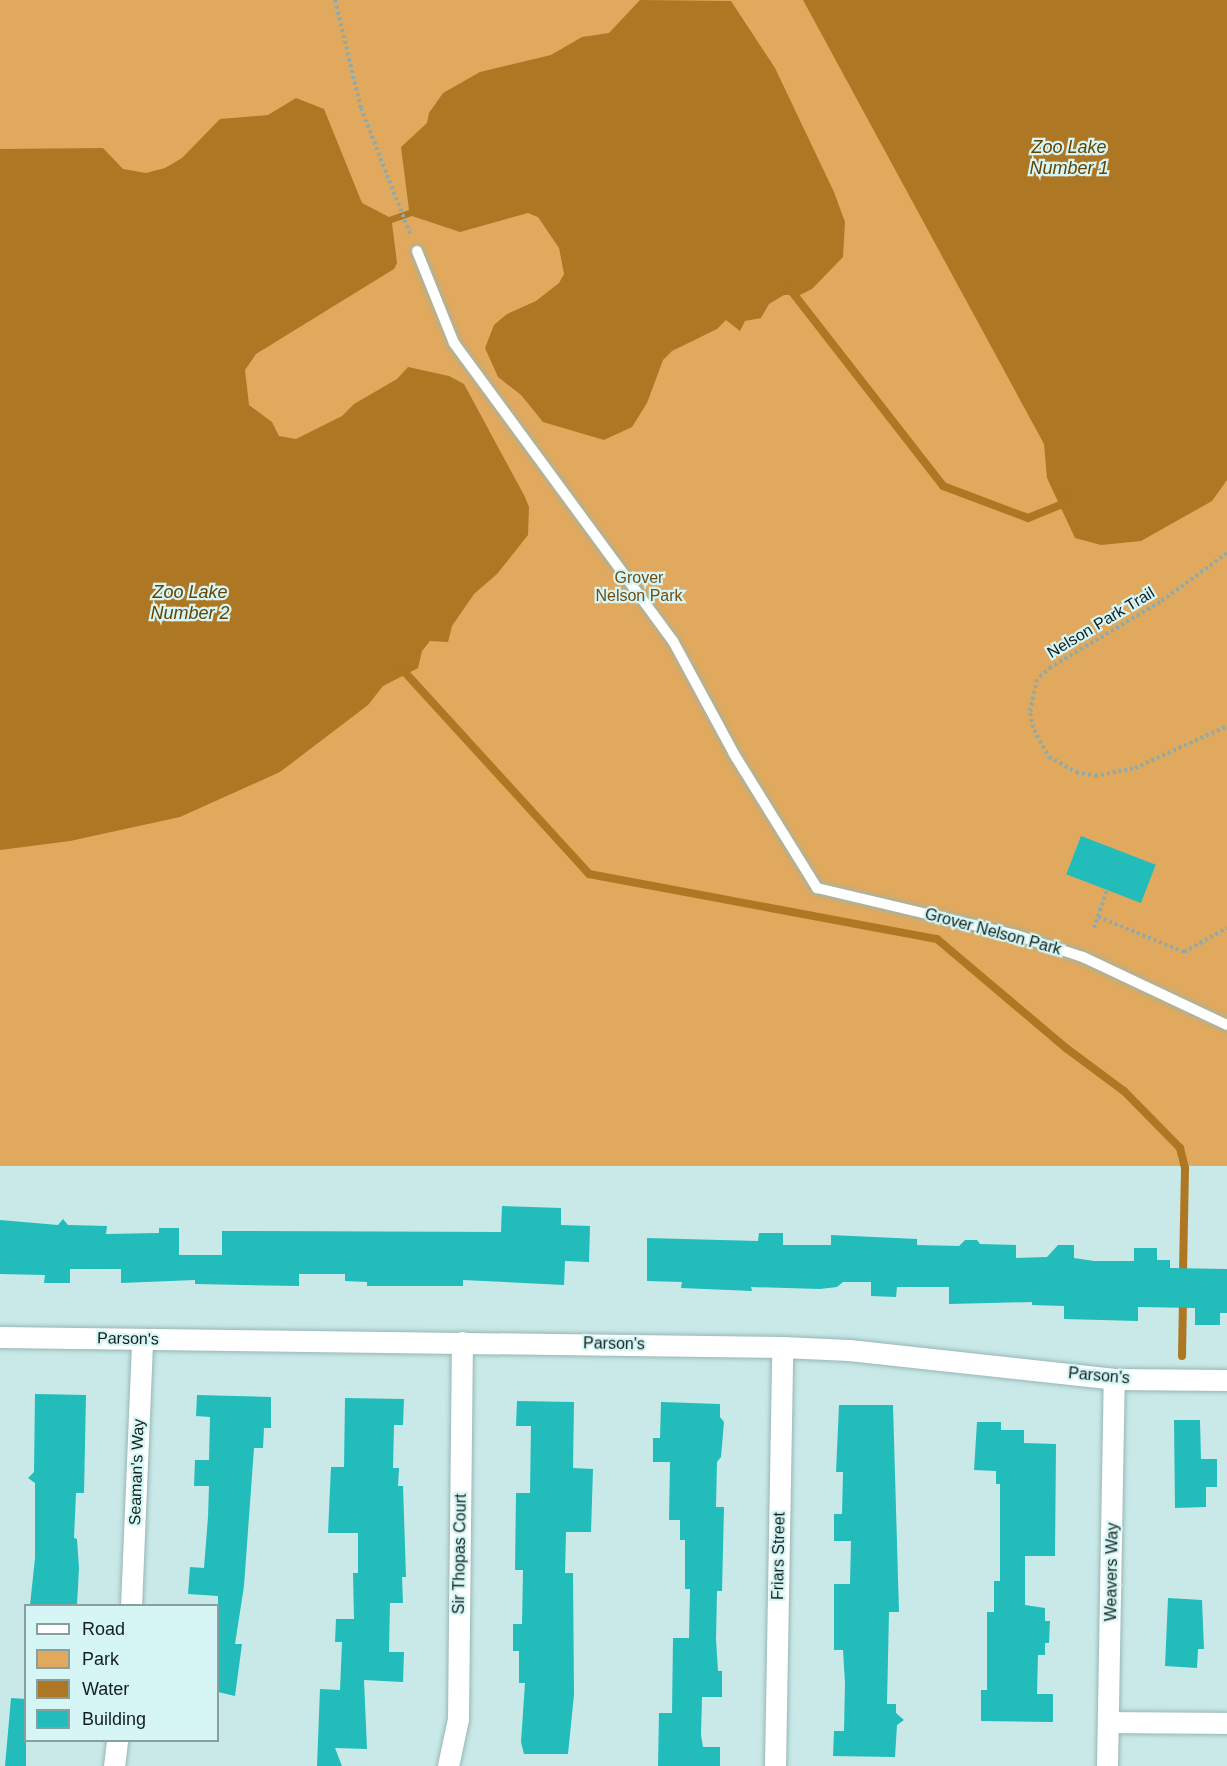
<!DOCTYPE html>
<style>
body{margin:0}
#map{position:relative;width:1227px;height:1766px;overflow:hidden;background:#c8e9e8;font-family:Helvetica,sans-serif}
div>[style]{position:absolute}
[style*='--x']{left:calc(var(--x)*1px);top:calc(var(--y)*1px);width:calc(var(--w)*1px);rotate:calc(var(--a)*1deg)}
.green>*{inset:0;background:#e0a95e;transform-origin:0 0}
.water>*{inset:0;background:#ae7723}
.stream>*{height:8px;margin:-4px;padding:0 4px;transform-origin:4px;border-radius:4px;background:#ae7723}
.building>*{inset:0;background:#22bcbb;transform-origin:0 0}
.path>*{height:4px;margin-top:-2px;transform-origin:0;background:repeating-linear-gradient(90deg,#90aaa9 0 3px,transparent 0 6px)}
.roads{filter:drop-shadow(0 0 2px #97b6b5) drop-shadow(0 0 2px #97b6b5)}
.lane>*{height:10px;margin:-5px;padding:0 5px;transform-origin:5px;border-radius:5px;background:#fff}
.street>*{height:21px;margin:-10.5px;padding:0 10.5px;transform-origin:10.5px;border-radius:10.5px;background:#fff}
span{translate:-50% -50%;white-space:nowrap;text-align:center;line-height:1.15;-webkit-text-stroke:4.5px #d5f6f5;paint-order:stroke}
.park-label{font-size:16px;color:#744d11}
.street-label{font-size:16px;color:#131f1f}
.water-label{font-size:18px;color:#664100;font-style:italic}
.legend{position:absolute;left:24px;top:1604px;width:195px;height:138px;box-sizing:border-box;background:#d5f6f5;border:2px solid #87a09f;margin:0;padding:8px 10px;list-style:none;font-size:18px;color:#131f1f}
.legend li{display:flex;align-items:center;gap:12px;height:30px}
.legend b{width:30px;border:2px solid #87a09f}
</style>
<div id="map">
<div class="green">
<i style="left:0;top:0;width:1227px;height:1166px"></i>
</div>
<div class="water">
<i style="clip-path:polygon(640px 0,731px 1px,775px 68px,834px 192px,845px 222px,843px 257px,812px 289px,800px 295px,784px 295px,769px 304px,761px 318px,745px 321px,740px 331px,726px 320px,717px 329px,672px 351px,663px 360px,647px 403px,632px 427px,604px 440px,543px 422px,521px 395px,498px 377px,485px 348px,494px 325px,507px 314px,536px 301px,559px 283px,564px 274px,559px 248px,538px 217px,528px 213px,460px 232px,412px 216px,392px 223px,397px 263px,394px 269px,256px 354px,245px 370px,249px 405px,272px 422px,279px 436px,296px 439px,342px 416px,354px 404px,397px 379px,408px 367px,449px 376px,464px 384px,525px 497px,529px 507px,528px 535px,497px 574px,474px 594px,452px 626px,448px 642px,430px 641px,422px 651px,418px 668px,383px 686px,368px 705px,280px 772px,180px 817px,70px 841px,0 850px,0 149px,103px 148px,123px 169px,146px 173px,165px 168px,182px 158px,220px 119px,268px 115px,296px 98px,324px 109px,362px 203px,389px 217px,409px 210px,401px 147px,427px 123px,429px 113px,443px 93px,480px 72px,551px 55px,582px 37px,609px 33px)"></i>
<i style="clip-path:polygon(803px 0,1227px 0,1227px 480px,1212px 501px,1141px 541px,1101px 545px,1075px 538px,1047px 478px,1044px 444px)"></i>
</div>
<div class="stream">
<i style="--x:789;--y:288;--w:251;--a:52.1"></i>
<i style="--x:943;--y:486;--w:91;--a:20.6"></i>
<i style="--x:1028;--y:518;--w:35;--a:-22"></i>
<i style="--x:1060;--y:505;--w:10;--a:-53"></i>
<i style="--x:401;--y:668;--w:279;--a:47.6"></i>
<i style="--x:589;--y:874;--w:354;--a:10.6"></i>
<i style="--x:937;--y:939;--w:169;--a:40.2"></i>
<i style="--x:1066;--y:1048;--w:72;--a:36.6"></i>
<i style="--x:1124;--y:1091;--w:80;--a:45.5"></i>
<i style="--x:1180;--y:1148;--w:21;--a:76"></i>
<i style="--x:1185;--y:1168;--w:109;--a:91.1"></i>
<i style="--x:1182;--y:1356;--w:58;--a:-89"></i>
</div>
<div class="building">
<i style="left:1081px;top:836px;width:80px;height:41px;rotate:21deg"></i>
<i style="clip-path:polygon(502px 1206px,561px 1208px,561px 1225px,590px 1226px,589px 1262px,565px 1261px,564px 1285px,463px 1280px,463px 1286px,367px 1286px,367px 1282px,345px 1281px,345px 1274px,299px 1274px,299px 1286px,195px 1284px,195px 1280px,121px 1283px,121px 1269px,70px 1269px,70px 1283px,44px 1283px,45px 1275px,0 1274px,0 1220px,58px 1225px,63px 1219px,68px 1225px,107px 1226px,106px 1234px,159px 1233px,159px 1228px,179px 1228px,179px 1255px,222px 1255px,222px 1231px,501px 1232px)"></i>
<i style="clip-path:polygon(759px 1233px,783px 1233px,783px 1245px,831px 1245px,831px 1235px,917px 1239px,917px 1245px,959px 1246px,965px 1240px,977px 1240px,980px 1244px,1016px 1245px,1016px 1258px,1047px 1257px,1058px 1245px,1074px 1245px,1074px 1258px,1094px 1261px,1134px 1261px,1134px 1248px,1157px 1248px,1157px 1260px,1170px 1260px,1170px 1268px,1227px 1269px,1227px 1313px,1220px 1313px,1220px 1325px,1195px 1325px,1195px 1308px,1138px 1307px,1138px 1321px,1064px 1319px,1064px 1306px,1032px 1305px,1032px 1302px,949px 1304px,949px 1287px,897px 1287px,896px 1297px,871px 1296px,871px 1282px,843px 1282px,837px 1287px,820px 1289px,751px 1287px,752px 1291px,681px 1288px,682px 1282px,647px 1281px,647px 1238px,758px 1241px)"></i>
<i style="clip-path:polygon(35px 1394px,86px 1395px,84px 1493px,76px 1493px,74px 1538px,77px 1539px,79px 1568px,77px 1605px,30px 1605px,35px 1558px,35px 1483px,28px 1478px,34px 1472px)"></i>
<i style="clip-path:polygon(197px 1395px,271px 1397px,271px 1428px,264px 1428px,263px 1448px,254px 1448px,244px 1586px,235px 1644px,242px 1644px,235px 1696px,218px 1692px,218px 1596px,188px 1594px,190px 1567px,204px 1568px,208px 1517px,209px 1486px,194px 1486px,195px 1460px,209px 1460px,210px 1417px,196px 1416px)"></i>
<i style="clip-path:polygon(345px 1398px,404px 1399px,403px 1425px,394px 1425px,393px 1468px,399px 1468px,398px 1486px,403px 1486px,406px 1577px,402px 1577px,403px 1603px,390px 1603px,389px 1652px,404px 1652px,403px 1682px,364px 1680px,367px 1749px,335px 1748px,342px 1766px,317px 1766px,320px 1689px,340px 1690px,342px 1642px,335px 1642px,336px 1619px,354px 1619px,353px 1573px,358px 1573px,358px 1533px,328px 1533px,331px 1467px,344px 1467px)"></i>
<i style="clip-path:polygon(517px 1401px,574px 1402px,573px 1468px,593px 1469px,591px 1532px,566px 1532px,565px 1573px,573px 1573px,574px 1695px,568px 1754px,524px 1754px,521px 1742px,525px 1683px,519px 1683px,519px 1651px,513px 1651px,513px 1624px,522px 1624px,523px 1570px,515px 1570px,516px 1493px,530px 1493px,531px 1426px,516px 1426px)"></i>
<i style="clip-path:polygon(661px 1402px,720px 1404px,720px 1417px,724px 1422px,721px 1457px,717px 1462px,716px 1507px,724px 1507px,722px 1591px,717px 1591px,716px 1639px,718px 1671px,722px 1671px,722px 1697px,702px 1697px,701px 1735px,703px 1747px,720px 1747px,720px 1766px,658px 1766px,659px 1713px,672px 1713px,673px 1638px,689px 1638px,690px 1589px,685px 1589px,685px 1540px,680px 1540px,680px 1520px,669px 1520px,670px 1462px,653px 1462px,653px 1438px,660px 1438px)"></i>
<i style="clip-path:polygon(839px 1405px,893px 1405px,899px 1612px,889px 1612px,887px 1704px,896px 1704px,896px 1713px,904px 1720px,897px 1725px,895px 1757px,833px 1756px,834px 1731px,844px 1731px,845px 1683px,843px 1650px,834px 1650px,834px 1584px,850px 1584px,851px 1541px,834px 1541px,834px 1514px,842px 1514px,843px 1472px,836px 1472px)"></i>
<i style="clip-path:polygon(1174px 1420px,1200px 1420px,1201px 1459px,1217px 1459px,1217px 1487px,1206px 1487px,1206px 1507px,1175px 1508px)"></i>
<i style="clip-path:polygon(977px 1422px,1001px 1422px,1001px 1430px,1024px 1430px,1024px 1443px,1056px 1444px,1055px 1556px,1025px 1556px,1025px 1605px,1045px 1608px,1045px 1621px,1050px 1621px,1049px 1643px,1045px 1643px,1045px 1655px,1038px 1655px,1037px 1694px,1053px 1694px,1053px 1722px,981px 1721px,981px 1690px,987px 1690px,987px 1612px,994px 1612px,994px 1581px,1000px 1581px,1000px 1484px,996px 1484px,996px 1471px,974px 1470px)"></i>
<i style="clip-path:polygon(1168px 1598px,1202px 1600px,1204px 1649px,1198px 1649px,1197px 1668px,1165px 1666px)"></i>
<i style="clip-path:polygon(11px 1698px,26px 1699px,26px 1766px,5px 1766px)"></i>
</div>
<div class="path">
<i style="--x:335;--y:0;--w:111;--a:76.5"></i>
<i style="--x:361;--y:108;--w:137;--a:68.7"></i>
<i style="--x:1227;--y:553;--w:83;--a:143.8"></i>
<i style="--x:1160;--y:602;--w:127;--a:149.2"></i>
<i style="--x:1051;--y:667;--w:18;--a:139"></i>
<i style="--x:1037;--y:679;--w:35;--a:102"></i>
<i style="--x:1030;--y:713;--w:17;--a:77"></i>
<i style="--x:1034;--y:730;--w:31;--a:61"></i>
<i style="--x:1049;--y:757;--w:31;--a:29"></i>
<i style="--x:1076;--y:772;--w:19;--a:12"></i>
<i style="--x:1095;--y:776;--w:41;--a:-11.3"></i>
<i style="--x:1135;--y:768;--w:101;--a:-24.5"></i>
<i style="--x:1098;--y:917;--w:93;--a:22.1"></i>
<i style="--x:1184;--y:952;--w:49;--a:-29.2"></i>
<i style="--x:1094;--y:928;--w:40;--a:-71.1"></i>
</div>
<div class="roads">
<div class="lane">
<i style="--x:417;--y:251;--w:99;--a:68.1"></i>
<i style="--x:454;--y:343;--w:370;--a:53.7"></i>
<i style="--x:673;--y:641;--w:128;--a:61.6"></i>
<i style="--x:734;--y:754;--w:158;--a:58.2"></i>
<i style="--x:817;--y:888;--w:204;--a:13.3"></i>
<i style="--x:1016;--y:935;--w:71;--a:18.2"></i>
<i style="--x:1083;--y:957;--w:159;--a:25.3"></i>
</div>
<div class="street">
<i style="--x:0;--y:1337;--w:782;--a:0.73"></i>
<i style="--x:782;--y:1347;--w:67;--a:2.6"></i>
<i style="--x:849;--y:1350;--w:267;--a:6.2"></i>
<i style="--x:1114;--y:1379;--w:113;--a:0.5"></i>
<i style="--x:131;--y:1606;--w:267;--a:-87.6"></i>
<i style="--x:1110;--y:1722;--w:117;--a:0.5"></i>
<i style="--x:114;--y:1766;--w:26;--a:-83"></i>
<i style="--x:448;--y:1766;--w:48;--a:-78"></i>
<i style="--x:458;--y:1719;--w:377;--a:-89.4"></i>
<i style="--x:775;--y:1766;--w:419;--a:-89"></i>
<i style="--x:1107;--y:1766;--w:387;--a:-89"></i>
</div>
</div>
<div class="park-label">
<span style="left:639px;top:587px">Grover<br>Nelson Park</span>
</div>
<div class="street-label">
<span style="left:1101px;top:623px;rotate:-31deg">Nelson Park Trail</span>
<span style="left:993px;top:932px;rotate:15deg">Grover Nelson Park</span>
<span style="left:128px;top:1339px;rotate:1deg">Parson's</span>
<span style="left:614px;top:1344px;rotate:1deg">Parson's</span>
<span style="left:1099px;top:1376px;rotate:5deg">Parson's</span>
<span style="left:137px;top:1472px;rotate:-88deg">Seaman's Way</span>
<span style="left:460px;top:1554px;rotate:-89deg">Sir Thopas Court</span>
<span style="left:779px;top:1556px;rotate:-89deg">Friars Street</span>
<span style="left:1112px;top:1572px;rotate:-89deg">Weavers Way</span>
</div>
<div class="water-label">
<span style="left:1069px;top:158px">Zoo Lake<br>Number 1</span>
<span style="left:190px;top:603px">Zoo Lake<br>Number 2</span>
</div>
<ul class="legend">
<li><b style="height:8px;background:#fff"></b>Road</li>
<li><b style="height:16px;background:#e0a95e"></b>Park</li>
<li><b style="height:16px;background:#ae7723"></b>Water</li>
<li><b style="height:16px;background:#22bcbb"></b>Building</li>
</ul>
</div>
